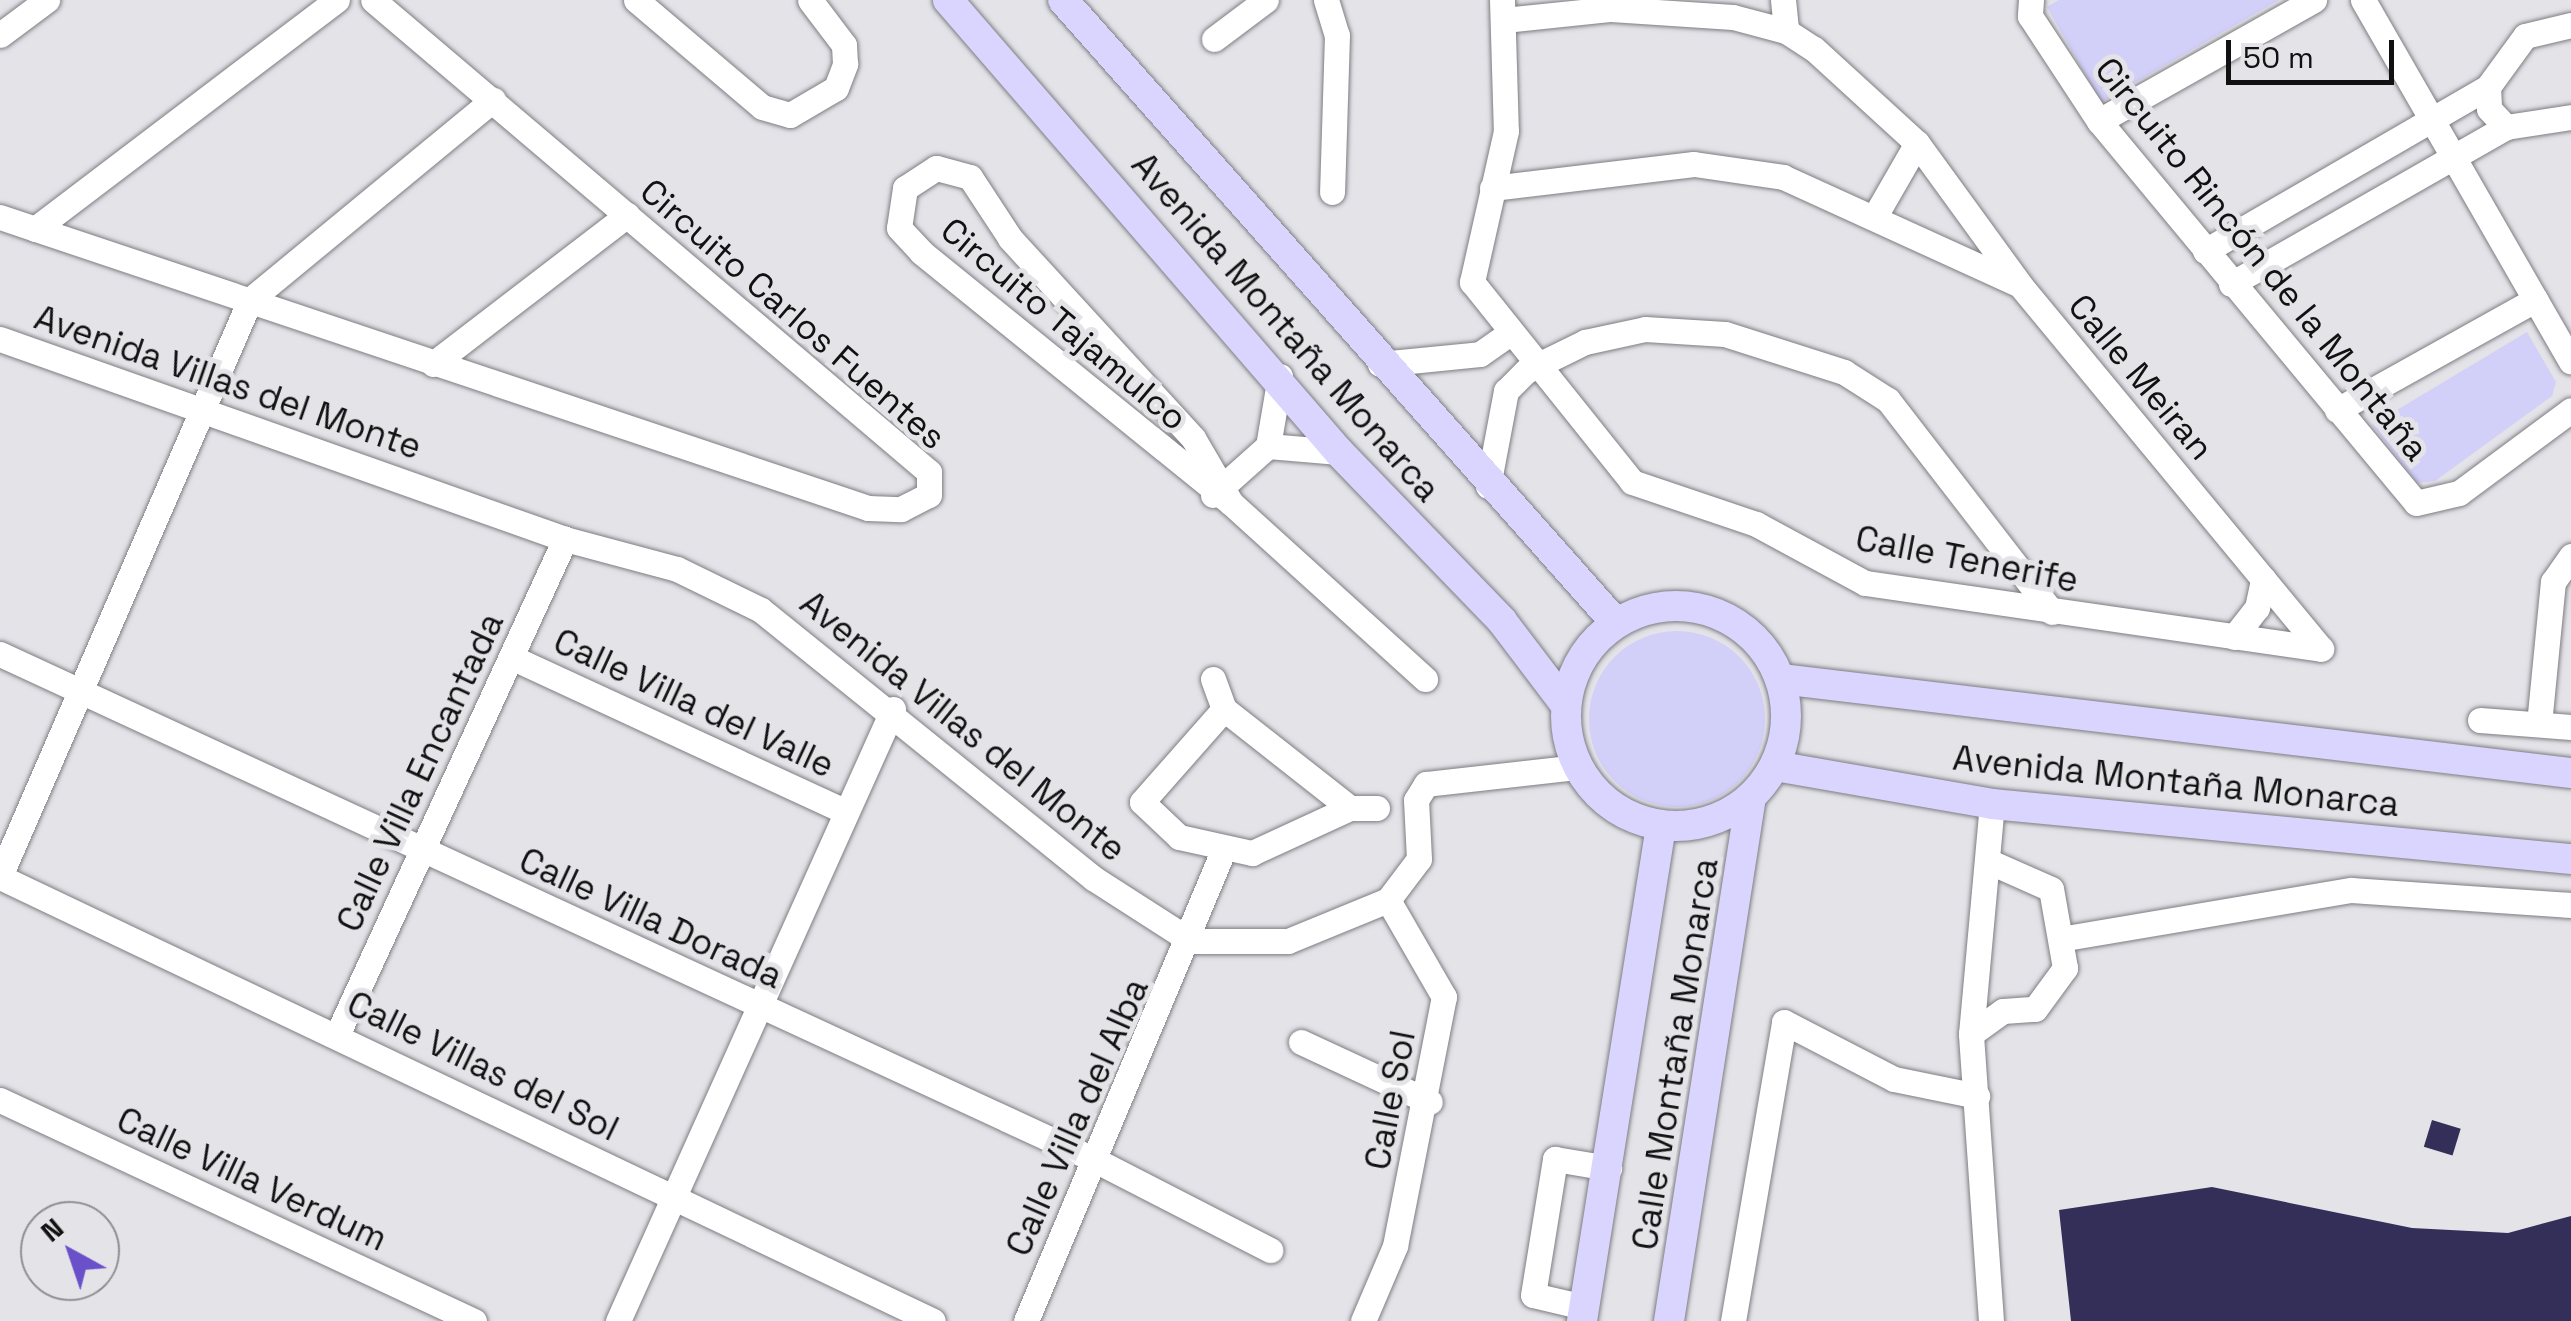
<!DOCTYPE html>
<meta charset="utf-8">
<style>
body{margin:0}
#map{position:relative;width:2571px;height:1321px;overflow:hidden;background:#e3e3e8;font-family:"Space Grotesk",sans-serif}
div>[style]{position:absolute}
[style*='--x']{left:calc(var(--x)*1px);top:calc(var(--y)*1px);width:calc(var(--w)*1px);rotate:calc(var(--a)*1deg)}
.green>*{inset:0;background:#d2cff8}
.round{border-radius:50%}
.building>*{inset:0;background:#342f58;transform-origin:0 0}
.roads{filter:drop-shadow(0 0 2px #7e7d82) drop-shadow(0 0 2px #7e7d82)}
.minor>*{height:25px;margin:-12.5px;padding:0 12.5px;transform-origin:12.5px;border-radius:12.5px;background:#fff}
.major>*{height:30px;margin:-15px;padding:0 15px;transform-origin:15px;border-radius:15px;background:#d9d5fe}
.major>.ring{margin:-15px;padding:0;box-sizing:content-box;background:none;border:30px solid #d9d5fe;border-radius:50%}
span{translate:-50% -50%;white-space:nowrap;text-align:center;line-height:1.15;-webkit-text-stroke:10px #e3e3e8;paint-order:stroke}
.street-label{font-size:35px;color:#111112}
.north{position:absolute;left:20px;top:1201px;width:100px;height:100px;box-sizing:border-box;background:#e3e3e8;border:2px solid #8f8f92;border-radius:50%;rotate:320deg;font-size:28px;font-weight:700;line-height:40px;text-align:center;color:#111112}
.north::after{content:'';display:block;margin:auto;width:35px;height:45px;background:#6a51ca;clip-path:polygon(50% 0,100% 100%,50% 72%,0 100%)}
.scale{position:absolute;left:2226px;top:40px;width:168px;height:45px;box-sizing:border-box;border:5px solid #111112;border-top:0;padding-left:12px;font-size:30px;line-height:35px;white-space:nowrap;color:#111112;-webkit-text-stroke:8px #e3e3e8;paint-order:stroke}
</style>
<div id="map">
<div class="green">
<i style="clip-path:polygon(2059px 0,2279px 0,2101px 102px,2047px 7px)"></i>
<i style="clip-path:polygon(2527px 332px,2556px 382px,2552px 396px,2435px 481px,2417px 483px,2372px 425px)"></i>
<i class="round" style="left:1589px;top:631px;width:176px;height:176px"></i>
</div>
<div class="building">
<i style="left:2432px;top:1120px;width:30px;height:28px;rotate:17deg"></i>
<i style="clip-path:polygon(2212px 1187px,2412px 1228px,2508px 1233px,2571px 1216px,2571px 1321px,2071px 1321px,2059px 1210px)"></i>
</div>
<div class="roads">
<div class="minor">
<i style="--x:636;--y:0;--w:165;--a:40.3"></i>
<i style="--x:762;--y:107;--w:29;--a:16"></i>
<i style="--x:790;--y:115;--w:53;--a:-30.4"></i>
<i style="--x:836;--y:88;--w:26;--a:-69"></i>
<i style="--x:845;--y:64;--w:19;--a:-93"></i>
<i style="--x:844;--y:45;--w:56;--a:-127.1"></i>
<i style="--x:1326;--y:0;--w:37;--a:73"></i>
<i style="--x:1337;--y:35;--w:157;--a:91.8"></i>
<i style="--x:1502;--y:0;--w:131;--a:88.3"></i>
<i style="--x:1506;--y:131;--w:155;--a:102.7"></i>
<i style="--x:1472;--y:282;--w:256;--a:51.3"></i>
<i style="--x:1632;--y:482;--w:131;--a:18.7"></i>
<i style="--x:1756;--y:524;--w:124;--a:28.4"></i>
<i style="--x:1865;--y:583;--w:461;--a:8.2"></i>
<i style="--x:1783;--y:0;--w:31;--a:84"></i>
<i style="--x:2031;--y:0;--w:16;--a:94"></i>
<i style="--x:2030;--y:16;--w:126;--a:56.7"></i>
<i style="--x:2099;--y:121;--w:496;--a:50.3"></i>
<i style="--x:2416;--y:503;--w:44;--a:-13.1"></i>
<i style="--x:2459;--y:493;--w:139;--a:-36.5"></i>
<i style="--x:2363;--y:0;--w:417;--a:60.1"></i>
<i style="--x:1504;--y:20;--w:108;--a:-5.9"></i>
<i style="--x:1611;--y:9;--w:122;--a:3.8"></i>
<i style="--x:1733;--y:17;--w:55;--a:14.8"></i>
<i style="--x:1786;--y:31;--w:33;--a:33"></i>
<i style="--x:1814;--y:49;--w:139;--a:42.4"></i>
<i style="--x:1917;--y:143;--w:175;--a:54"></i>
<i style="--x:2020;--y:285;--w:472;--a:50.4"></i>
<i style="--x:2571;--y:25;--w:47;--a:166.6"></i>
<i style="--x:2525;--y:36;--w:63;--a:126"></i>
<i style="--x:2488;--y:87;--w:22;--a:87"></i>
<i style="--x:2489;--y:109;--w:25;--a:47"></i>
<i style="--x:2506;--y:127;--w:66;--a:-8.7"></i>
<i style="--x:0;--y:35;--w:59;--a:-36.7"></i>
<i style="--x:1214;--y:39;--w:65;--a:-36.9"></i>
<i style="--x:2099;--y:121;--w:247;--a:-29.4"></i>
<i style="--x:1492;--y:188;--w:203;--a:-6.8"></i>
<i style="--x:1694;--y:164;--w:90;--a:8.3"></i>
<i style="--x:1783;--y:177;--w:256;--a:24.5"></i>
<i style="--x:1875;--y:216;--w:84;--a:-60.1"></i>
<i style="--x:0;--y:217;--w:915;--a:18.53"></i>
<i style="--x:868;--y:508;--w:33;--a:2"></i>
<i style="--x:901;--y:509;--w:31;--a:-27"></i>
<i style="--x:929;--y:495;--w:23;--a:-90"></i>
<i style="--x:929;--y:472;--w:729;--a:-139.67"></i>
<i style="--x:35;--y:229;--w:379;--a:-37.2"></i>
<i style="--x:2205;--y:251;--w:327;--a:-30.1"></i>
<i style="--x:2231;--y:284;--w:317;--a:-29.7"></i>
<i style="--x:0;--y:339;--w:599;--a:19.49"></i>
<i style="--x:565;--y:539;--w:116;--a:15"></i>
<i style="--x:677;--y:569;--w:93;--a:26"></i>
<i style="--x:761;--y:610;--w:427;--a:38.9"></i>
<i style="--x:1093;--y:878;--w:117;--a:32.7"></i>
<i style="--x:1191;--y:941;--w:97;--a:0"></i>
<i style="--x:1288;--y:941;--w:108;--a:-22.3"></i>
<i style="--x:1388;--y:900;--w:51;--a:-52.9"></i>
<i style="--x:1419;--y:859;--w:59;--a:-92.9"></i>
<i style="--x:1416;--y:800;--w:19;--a:-58"></i>
<i style="--x:1426;--y:784;--w:152;--a:-6.4"></i>
<i style="--x:433;--y:364;--w:245;--a:-37.5"></i>
<i style="--x:1380;--y:364;--w:100;--a:-5.7"></i>
<i style="--x:1480;--y:354;--w:37;--a:-35"></i>
<i style="--x:2337;--y:410;--w:227;--a:-29.1"></i>
<i style="--x:1268;--y:446;--w:71;--a:4.8"></i>
<i style="--x:1488;--y:486;--w:97;--a:-79.3"></i>
<i style="--x:1506;--y:391;--w:28;--a:-45"></i>
<i style="--x:1526;--y:371;--w:66;--a:-26.2"></i>
<i style="--x:1585;--y:342;--w:61;--a:-12.2"></i>
<i style="--x:1645;--y:329;--w:80;--a:3.6"></i>
<i style="--x:1725;--y:334;--w:125;--a:17.7"></i>
<i style="--x:1844;--y:372;--w:52;--a:32.5"></i>
<i style="--x:1888;--y:400;--w:268;--a:52.3"></i>
<i style="--x:1213;--y:495;--w:74;--a:-41.7"></i>
<i style="--x:1268;--y:446;--w:71;--a:-80.3"></i>
<i style="--x:1231;--y:503;--w:75;--a:-120.3"></i>
<i style="--x:1193;--y:438;--w:271;--a:-132.5"></i>
<i style="--x:1010;--y:238;--w:73;--a:-123.3"></i>
<i style="--x:970;--y:177;--w:35;--a:-165"></i>
<i style="--x:936;--y:168;--w:37;--a:147"></i>
<i style="--x:905;--y:188;--w:40;--a:98.5"></i>
<i style="--x:899;--y:228;--w:33;--a:47"></i>
<i style="--x:921;--y:252;--w:399;--a:39"></i>
<i style="--x:1231;--y:503;--w:262;--a:42.2"></i>
<i style="--x:2234;--y:637;--w:37;--a:-52"></i>
<i style="--x:2257;--y:608;--w:30;--a:-78"></i>
<i style="--x:0;--y:654;--w:1208;--a:24.8"></i>
<i style="--x:1097;--y:1161;--w:195;--a:27.2"></i>
<i style="--x:513;--y:658;--w:367;--a:24.8"></i>
<i style="--x:1213;--y:679;--w:32;--a:70"></i>
<i style="--x:2480;--y:720;--w:91;--a:4.4"></i>
<i style="--x:2539;--y:724;--w:143;--a:-84.4"></i>
<i style="--x:2553;--y:582;--w:32;--a:-55"></i>
<i style="--x:1142;--y:802;--w:124;--a:-48.6"></i>
<i style="--x:1224;--y:709;--w:160;--a:38.2"></i>
<i style="--x:1142;--y:802;--w:51;--a:43.4"></i>
<i style="--x:1179;--y:837;--w:75;--a:12.4"></i>
<i style="--x:1252;--y:853;--w:108;--a:-24.7"></i>
<i style="--x:1350;--y:808;--w:27;--a:0"></i>
<i style="--x:0;--y:876;--w:628;--a:-66.54"></i>
<i style="--x:250;--y:300;--w:315;--a:-39.5"></i>
<i style="--x:0;--y:877;--w:1033;--a:25.45"></i>
<i style="--x:2066;--y:938;--w:289;--a:-9.6"></i>
<i style="--x:2351;--y:890;--w:221;--a:3.9"></i>
<i style="--x:338;--y:1033;--w:544;--a:-65.32"></i>
<i style="--x:1971;--y:1034;--w:39;--a:-36"></i>
<i style="--x:2003;--y:1011;--w:32;--a:-4"></i>
<i style="--x:2035;--y:1009;--w:51;--a:-53.8"></i>
<i style="--x:2065;--y:968;--w:80;--a:-100"></i>
<i style="--x:2051;--y:889;--w:67;--a:-156.1"></i>
<i style="--x:1301;--y:1042;--w:142;--a:24.9"></i>
<i style="--x:0;--y:1100;--w:523;--a:25"></i>
<i style="--x:1584;--y:1307;--w:52;--a:-166.8"></i>
<i style="--x:1533;--y:1295;--w:138;--a:-80.8"></i>
<i style="--x:1555;--y:1159;--w:55;--a:9.5"></i>
<i style="--x:618;--y:1321;--w:671;--a:-65.8"></i>
<i style="--x:1026;--y:1321;--w:510;--a:-67.26"></i>
<i style="--x:1363;--y:1321;--w:82;--a:-66.9"></i>
<i style="--x:1395;--y:1246;--w:254;--a:-78.9"></i>
<i style="--x:1444;--y:997;--w:112;--a:-120"></i>
<i style="--x:1733;--y:1321;--w:303;--a:-80.3"></i>
<i style="--x:1784;--y:1022;--w:124;--a:27.4"></i>
<i style="--x:1894;--y:1079;--w:85;--a:11.6"></i>
<i style="--x:1991;--y:1321;--w:288;--a:-94"></i>
<i style="--x:1971;--y:1034;--w:231;--a:-84.8"></i>
</div>
<div class="major">
<i style="--x:948;--y:0;--w:598;--a:49.14"></i>
<i style="--x:1339;--y:452;--w:235;--a:46"></i>
<i style="--x:1502;--y:621;--w:104;--a:52.8"></i>
<i style="--x:1063;--y:0;--w:833;--a:48.41"></i>
<i class="ring" style="left:1566px;top:606px;width:190px;height:190px"></i>
<i style="--x:1781;--y:679;--w:796;--a:6.79"></i>
<i style="--x:1775;--y:766;--w:220;--a:9.9"></i>
<i style="--x:1992;--y:804;--w:582;--a:5.43"></i>
<i style="--x:1582;--y:1321;--w:501;--a:-80.93"></i>
<i style="--x:1669;--y:1321;--w:530;--a:-81.11"></i>
</div>
</div>
<div class="street-label">
<span style="left:2262px;top:259px;rotate:51deg">Circuito Rincón de la Montaña</span>
<span style="left:793px;top:314px;rotate:41deg">Circuito Carlos Fuentes</span>
<span style="left:1064px;top:324px;rotate:40deg">Circuito Tajamulco</span>
<span style="left:1286px;top:327px;rotate:49deg">Avenida Montaña Monarca</span>
<span style="left:2141px;top:377px;rotate:50deg">Calle Meiran</span>
<span style="left:228px;top:382px;rotate:19deg">Avenida Villas del Monte</span>
<span style="left:1967px;top:559px;rotate:11deg">Calle Tenerife</span>
<span style="left:694px;top:703px;rotate:25deg">Calle Villa del Valle</span>
<span style="left:963px;top:726px;rotate:39deg">Avenida Villas del Monte</span>
<span style="left:420px;top:772px;rotate:-65deg">Calle Villa Encantada</span>
<span style="left:2176px;top:781px;rotate:6deg">Avenida Montaña Monarca</span>
<span style="left:651px;top:918px;rotate:25deg">Calle Villa Dorada</span>
<span style="left:1675px;top:1054px;rotate:-81deg">Calle Montaña Monarca</span>
<span style="left:483px;top:1066px;rotate:26deg">Calle Villas del Sol</span>
<span style="left:1390px;top:1100px;rotate:-79deg">Calle Sol</span>
<span style="left:1077px;top:1117px;rotate:-66deg">Calle Villa del Alba</span>
<span style="left:252px;top:1179px;rotate:25deg">Calle Villa Verdum</span>
</div>
<div class="north">N</div>
<div class="scale">50 m</div>
</div>
